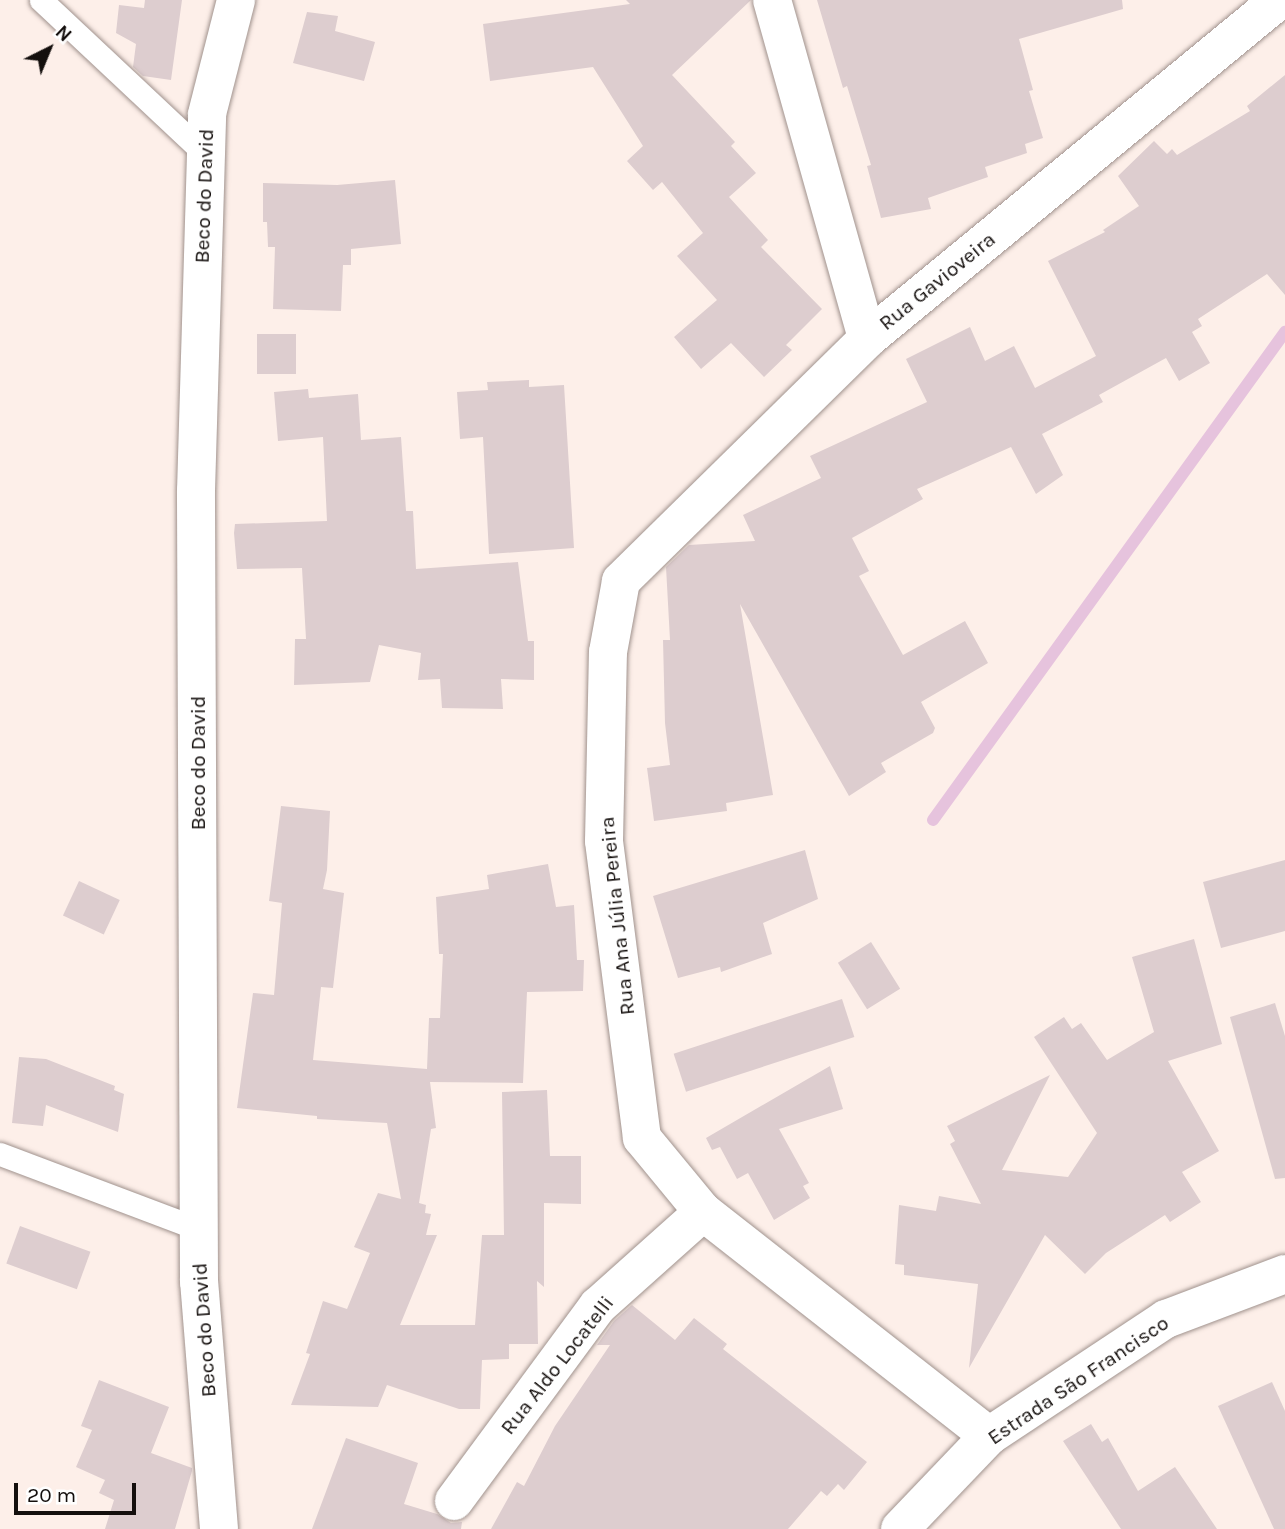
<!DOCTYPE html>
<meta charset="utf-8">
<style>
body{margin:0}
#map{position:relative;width:1285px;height:1529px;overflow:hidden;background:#fdefe9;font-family:Karla,sans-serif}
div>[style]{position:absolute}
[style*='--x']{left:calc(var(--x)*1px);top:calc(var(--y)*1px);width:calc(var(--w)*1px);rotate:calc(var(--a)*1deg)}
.stream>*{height:12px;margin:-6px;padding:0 6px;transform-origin:6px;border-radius:6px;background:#e6c3dd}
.building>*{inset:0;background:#ddcdcf;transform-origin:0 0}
.roads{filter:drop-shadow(0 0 2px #a0928d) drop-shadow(0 0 2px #a0928d)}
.service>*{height:23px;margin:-11.5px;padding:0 11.5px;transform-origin:11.5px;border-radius:11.5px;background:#fff}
.minor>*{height:38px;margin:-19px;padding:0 19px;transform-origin:19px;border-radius:19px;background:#fff}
.tertiary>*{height:38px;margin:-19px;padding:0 19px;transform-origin:19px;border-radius:19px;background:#fff}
.secondary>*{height:38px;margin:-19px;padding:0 19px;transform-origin:19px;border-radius:19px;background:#fff}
span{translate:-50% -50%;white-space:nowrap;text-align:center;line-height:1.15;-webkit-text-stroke:6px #fff;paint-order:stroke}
.street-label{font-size:21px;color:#140f0d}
.north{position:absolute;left:14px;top:14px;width:70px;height:70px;-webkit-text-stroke:5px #fff;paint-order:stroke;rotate:43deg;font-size:19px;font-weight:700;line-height:28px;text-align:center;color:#140f0d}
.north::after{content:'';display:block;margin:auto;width:24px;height:32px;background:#140f0d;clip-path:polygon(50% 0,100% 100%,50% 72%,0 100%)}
.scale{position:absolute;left:14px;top:1483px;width:122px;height:32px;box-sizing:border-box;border:4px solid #140f0d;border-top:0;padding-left:9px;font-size:21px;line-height:24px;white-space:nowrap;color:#140f0d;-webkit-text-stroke:5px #fff;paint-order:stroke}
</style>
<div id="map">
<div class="stream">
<i style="--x:933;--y:820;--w:602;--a:-54.2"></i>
</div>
<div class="building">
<i style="clip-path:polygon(145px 0,182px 0,171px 80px,143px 76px,133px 67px,136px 44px,116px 33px,119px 5px,144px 8px)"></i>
<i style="clip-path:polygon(626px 0,751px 0,672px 75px,735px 142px,731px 146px,756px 173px,729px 197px,768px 240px,761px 247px,822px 309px,786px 345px,792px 350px,764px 377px,731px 343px,701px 369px,674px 337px,717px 300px,677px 256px,703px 233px,662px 182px,653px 190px,627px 161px,643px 146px,593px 67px,490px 81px,483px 24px,630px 4px)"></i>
<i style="clip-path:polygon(817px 0,1122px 0,1123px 9px,1019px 39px,1033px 90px,1029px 91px,1043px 138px,1025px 144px,1027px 153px,985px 167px,988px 177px,928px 198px,931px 209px,881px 218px,867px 166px,871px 165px,847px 86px,843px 88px)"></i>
<i style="clip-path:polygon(307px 12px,338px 16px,335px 31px,375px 42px,364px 81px,293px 63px)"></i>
<i style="clip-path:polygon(1285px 75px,1285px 295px,1267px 274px,1198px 319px,1202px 326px,1192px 332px,1210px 363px,1179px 381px,1166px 358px,1099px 395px,1103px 402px,1042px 434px,1063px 475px,1036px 494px,1011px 447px,917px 489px,923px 499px,852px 538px,869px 571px,859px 576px,903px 655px,965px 621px,988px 663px,921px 702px,935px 728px,933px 733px,881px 763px,886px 772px,849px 796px,740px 604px,773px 795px,726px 803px,727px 811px,654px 821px,647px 768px,670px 765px,665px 723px,663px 640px,670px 640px,666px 567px,689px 545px,755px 541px,743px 515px,821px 478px,810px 456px,927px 402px,906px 359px,970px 327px,985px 361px,1014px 346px,1035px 388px,1096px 356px,1048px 261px,1105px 232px,1103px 230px,1139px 206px,1118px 176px,1154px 141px,1167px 154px,1172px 149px,1177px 155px,1250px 111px,1247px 106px)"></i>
<i style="clip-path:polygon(395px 180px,401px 244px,351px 249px,351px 265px,343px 265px,341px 311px,273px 309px,275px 247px,268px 247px,267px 222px,263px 222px,263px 183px,337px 185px)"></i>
<i style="left:257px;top:334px;width:39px;height:40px"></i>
<i style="clip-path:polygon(529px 380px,529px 387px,564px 385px,574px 548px,489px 554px,483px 437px,460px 439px,457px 392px,488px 390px,487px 382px)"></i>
<i style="clip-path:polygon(308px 389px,309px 398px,358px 394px,361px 440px,401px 437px,406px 511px,413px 511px,416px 569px,518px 562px,528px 641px,534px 641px,534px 680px,501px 679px,503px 709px,442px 708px,440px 679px,418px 680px,421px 653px,379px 645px,370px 682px,294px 685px,295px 639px,306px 639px,302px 568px,237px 569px,234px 533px,235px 524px,327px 521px,323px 437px,278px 441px,274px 392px)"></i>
<i style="clip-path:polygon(281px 806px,330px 811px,327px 870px,323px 889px,344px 893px,333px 988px,321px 987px,313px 1060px,427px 1069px,429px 1018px,440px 1018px,443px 954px,439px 954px,436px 897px,489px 889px,487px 875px,548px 864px,556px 907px,574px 905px,577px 960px,584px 960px,583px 991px,527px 992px,523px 1083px,430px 1082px,436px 1128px,431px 1129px,419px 1203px,426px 1205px,425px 1213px,431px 1214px,426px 1235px,437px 1235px,400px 1325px,475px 1325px,482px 1235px,504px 1235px,502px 1092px,547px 1090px,550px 1156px,581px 1156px,581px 1204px,544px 1203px,544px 1287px,537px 1281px,538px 1344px,509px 1344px,509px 1359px,482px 1360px,480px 1409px,459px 1409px,387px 1385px,378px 1407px,291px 1405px,310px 1354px,306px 1353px,323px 1301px,347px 1309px,370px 1253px,354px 1247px,378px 1193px,401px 1199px,387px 1123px,317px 1119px,317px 1116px,237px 1108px,253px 993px,274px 995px,282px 903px,269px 901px)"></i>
<i style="clip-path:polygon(805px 850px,818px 899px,763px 923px,772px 954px,721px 972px,720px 967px,678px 978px,653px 896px)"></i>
<i style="clip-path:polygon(1285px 860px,1285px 931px,1221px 948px,1203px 882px)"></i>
<i style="left:79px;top:881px;width:45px;height:38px;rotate:25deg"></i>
<i style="clip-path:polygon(1194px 939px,1222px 1044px,1168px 1061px,1219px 1151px,1182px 1172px,1201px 1202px,1170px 1222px,1165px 1215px,1106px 1253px,1085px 1274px,1045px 1235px,969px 1368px,978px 1284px,904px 1275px,904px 1265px,895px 1264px,899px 1205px,936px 1211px,939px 1196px,981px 1204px,950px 1144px,955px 1141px,947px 1126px,1050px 1075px,1002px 1170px,1068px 1177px,1097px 1133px,1034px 1037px,1064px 1017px,1072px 1029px,1081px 1023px,1107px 1060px,1154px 1032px,1132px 957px)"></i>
<i style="left:871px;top:942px;width:55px;height:39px;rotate:58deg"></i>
<i style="left:842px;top:999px;width:40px;height:177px;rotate:72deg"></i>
<i style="clip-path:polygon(1275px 1003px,1285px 1036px,1285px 1178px,1275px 1179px,1230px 1017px)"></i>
<i style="clip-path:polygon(19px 1057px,46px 1059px,115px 1086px,114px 1090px,124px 1094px,118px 1132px,46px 1105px,43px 1126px,12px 1123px)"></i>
<i style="clip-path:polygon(830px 1066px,843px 1109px,779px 1129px,809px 1183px,803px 1186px,810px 1198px,774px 1220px,748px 1173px,737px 1179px,720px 1147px,712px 1150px,706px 1138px)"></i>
<i style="left:20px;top:1226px;width:75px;height:40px;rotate:20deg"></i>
<i style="clip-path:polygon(632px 1305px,675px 1340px,694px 1318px,727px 1344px,723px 1349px,867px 1462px,844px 1490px,838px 1484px,827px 1496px,821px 1491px,788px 1529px,491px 1529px,517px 1482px,524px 1486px,555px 1426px,610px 1345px,597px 1345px,614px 1321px)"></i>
<i style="clip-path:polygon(99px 1380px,169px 1407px,151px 1453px,192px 1468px,192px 1471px,175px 1529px,105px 1529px,114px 1500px,99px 1493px,105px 1480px,76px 1467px,92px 1430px,81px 1426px)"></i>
<i style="clip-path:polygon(1272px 1382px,1285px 1411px,1285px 1529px,1274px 1529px,1218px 1406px)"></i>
<i style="clip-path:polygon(1091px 1424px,1102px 1442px,1108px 1438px,1138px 1491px,1175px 1467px,1217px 1529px,1121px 1529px,1063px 1441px)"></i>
<i style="clip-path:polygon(346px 1438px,418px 1463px,404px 1504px,437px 1514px,451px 1523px,462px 1522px,461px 1529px,312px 1529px)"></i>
</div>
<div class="roads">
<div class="service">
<i style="--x:41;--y:0;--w:224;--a:43.2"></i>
<i style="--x:0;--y:1154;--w:213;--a:20.7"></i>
</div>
<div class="minor">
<i style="--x:772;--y:0;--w:352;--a:74.3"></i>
<i style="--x:989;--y:1436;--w:363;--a:-141.9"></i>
<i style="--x:703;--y:1212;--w:96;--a:-129.5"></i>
<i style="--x:642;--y:1138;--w:299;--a:-97.3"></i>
<i style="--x:604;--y:841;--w:189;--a:-88.8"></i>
<i style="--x:608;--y:652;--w:72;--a:-79.6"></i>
<i style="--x:621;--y:581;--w:345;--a:-44.5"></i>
<i style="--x:867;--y:339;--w:534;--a:-39.45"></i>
<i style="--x:454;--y:1501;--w:242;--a:-53.6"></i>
<i style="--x:598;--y:1306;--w:141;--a:-41.8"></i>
</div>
<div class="tertiary">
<i style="--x:219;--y:1529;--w:248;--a:-94.6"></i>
<i style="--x:199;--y:1282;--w:791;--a:-90.22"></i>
<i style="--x:196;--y:491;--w:377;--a:-88.3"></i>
<i style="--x:207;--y:114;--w:118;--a:-75.7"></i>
</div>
<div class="secondary">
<i style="--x:900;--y:1529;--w:129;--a:-46.3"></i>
<i style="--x:989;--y:1436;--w:212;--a:-33.5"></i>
<i style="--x:1166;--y:1319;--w:127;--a:-20.7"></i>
</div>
</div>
<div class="street-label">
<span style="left:204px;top:196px;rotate:-88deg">Beco do David</span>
<span style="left:937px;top:281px;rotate:-39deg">Rua Gavioveira</span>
<span style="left:198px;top:763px;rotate:-90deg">Beco do David</span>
<span style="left:617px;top:916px;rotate:-96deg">Rua Ana Júlia Pereira</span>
<span style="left:204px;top:1330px;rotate:-94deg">Beco do David</span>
<span style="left:557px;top:1365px;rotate:-52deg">Rua Aldo Locatelli</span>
<span style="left:1078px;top:1380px;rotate:-34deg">Estrada São Francisco</span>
</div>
<div class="north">N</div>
<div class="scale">20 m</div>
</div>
